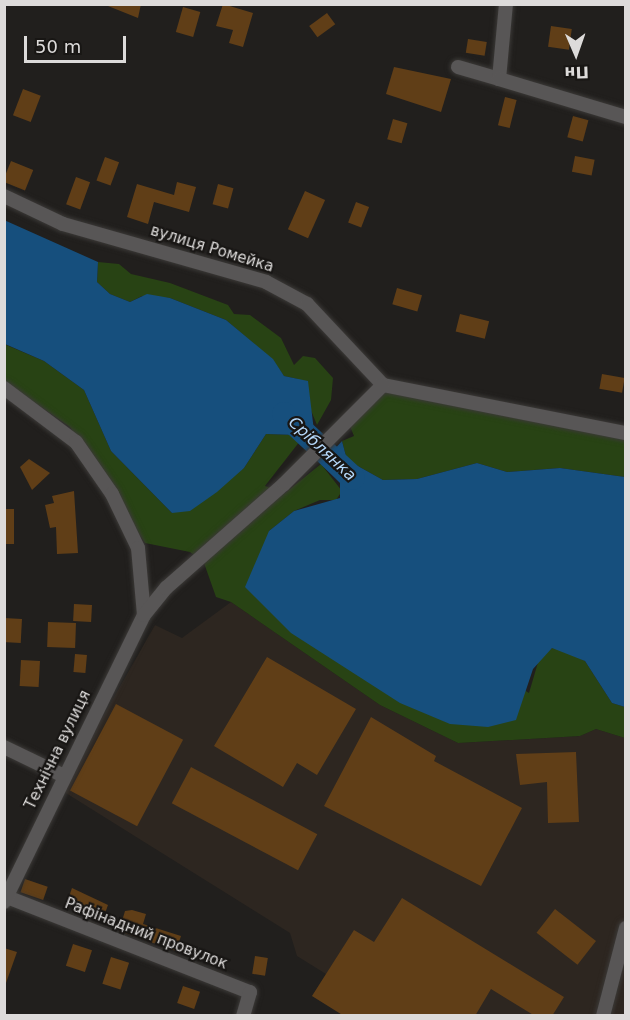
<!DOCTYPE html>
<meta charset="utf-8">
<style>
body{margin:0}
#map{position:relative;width:630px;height:1020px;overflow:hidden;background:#211f1d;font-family:"DejaVu Sans",sans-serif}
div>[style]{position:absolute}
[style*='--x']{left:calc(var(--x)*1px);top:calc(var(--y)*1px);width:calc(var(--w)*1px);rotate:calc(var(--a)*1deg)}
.built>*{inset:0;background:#2d2620}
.green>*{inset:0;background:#284314}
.water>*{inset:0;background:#164f7d}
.river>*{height:24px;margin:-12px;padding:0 12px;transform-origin:12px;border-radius:12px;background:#164f7d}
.building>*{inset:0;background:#603e17;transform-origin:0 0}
.roads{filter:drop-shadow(0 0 2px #3b3937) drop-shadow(0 0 2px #3b3937)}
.street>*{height:14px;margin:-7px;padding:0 7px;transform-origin:7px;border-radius:7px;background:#585656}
span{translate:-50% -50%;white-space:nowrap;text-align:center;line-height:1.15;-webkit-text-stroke:4.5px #181614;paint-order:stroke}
.street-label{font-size:15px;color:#dddbda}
.water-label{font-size:16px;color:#b4d7f9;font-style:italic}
.frame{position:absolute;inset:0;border:6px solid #dddbda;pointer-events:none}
.north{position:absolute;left:546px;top:24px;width:60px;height:60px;-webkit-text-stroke:4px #181614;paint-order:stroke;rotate:178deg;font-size:16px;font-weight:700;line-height:24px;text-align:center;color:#dddbda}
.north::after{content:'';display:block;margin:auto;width:21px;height:27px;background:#dddbda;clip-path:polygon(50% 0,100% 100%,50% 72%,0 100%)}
.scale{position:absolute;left:24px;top:36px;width:102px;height:27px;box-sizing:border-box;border:3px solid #dddbda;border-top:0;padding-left:8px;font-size:18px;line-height:21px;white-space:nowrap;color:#dddbda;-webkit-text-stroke:4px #181614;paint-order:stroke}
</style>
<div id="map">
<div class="built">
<i style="clip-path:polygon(231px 602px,380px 705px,458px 743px,580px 736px,596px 729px,625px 738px,625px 1015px,344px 1015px,312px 996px,326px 974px,297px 956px,290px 933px,61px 790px,155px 625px,182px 638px)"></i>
</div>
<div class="green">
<i style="clip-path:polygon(98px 262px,119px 264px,131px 274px,170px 283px,228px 305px,234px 314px,250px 315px,281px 338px,294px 365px,303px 356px,315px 358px,333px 378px,331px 400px,317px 425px,298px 379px,284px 376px,272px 359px,226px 320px,170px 298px,142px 296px,130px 302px,110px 294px,97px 282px)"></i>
<i style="clip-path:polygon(4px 344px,44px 361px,84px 390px,111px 451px,172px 513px,244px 468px,266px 434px,296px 435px,300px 441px,265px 486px,285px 493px,321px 464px,342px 491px,336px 500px,320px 500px,294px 511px,269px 531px,529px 693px,539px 659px,552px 648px,565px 650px,585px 661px,612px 703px,625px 707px,625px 738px,596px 729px,580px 736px,458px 743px,380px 705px,231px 602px,216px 597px,204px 563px,190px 552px,145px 543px,70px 427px,5px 382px)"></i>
<i style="clip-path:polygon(385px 389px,625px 439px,625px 477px,560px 468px,507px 472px,477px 463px,417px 479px,383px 480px,347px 460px,342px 441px,354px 436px,349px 424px)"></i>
</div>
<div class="water">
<i style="clip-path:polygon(4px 220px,98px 262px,97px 282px,110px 294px,130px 302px,147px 294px,170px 298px,226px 320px,273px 359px,284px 376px,308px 381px,314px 431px,300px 441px,296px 435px,266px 434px,244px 468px,217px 492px,190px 511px,172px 513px,111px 451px,84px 390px,44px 361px,5px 344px)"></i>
<i style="clip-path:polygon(342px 441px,347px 460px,383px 480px,417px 479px,477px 463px,507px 472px,560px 468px,625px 477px,625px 707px,612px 703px,585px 661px,552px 648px,533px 669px,516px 720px,488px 727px,450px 724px,400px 703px,291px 633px,245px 587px,269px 531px,294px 511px,340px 498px,340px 483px,321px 464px)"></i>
</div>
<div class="river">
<i style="--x:284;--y:414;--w:94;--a:42.8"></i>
</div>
<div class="building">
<i style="clip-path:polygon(103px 4px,141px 4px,138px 18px)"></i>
<i style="clip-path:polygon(223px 4px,253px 13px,243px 47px,229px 43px,233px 30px,216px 26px)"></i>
<i style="left:183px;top:7px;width:18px;height:26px;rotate:16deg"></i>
<i style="left:327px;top:13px;width:14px;height:22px;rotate:54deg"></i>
<i style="left:551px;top:26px;width:21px;height:21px;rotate:8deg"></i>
<i style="left:468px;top:39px;width:19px;height:14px;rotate:9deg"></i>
<i style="clip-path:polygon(394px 67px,451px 79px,441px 112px,386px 94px)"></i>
<i style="left:23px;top:89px;width:19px;height:28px;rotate:21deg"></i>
<i style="left:505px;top:97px;width:12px;height:29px;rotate:14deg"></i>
<i style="left:573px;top:116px;width:16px;height:22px;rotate:15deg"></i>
<i style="left:393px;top:119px;width:15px;height:21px;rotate:16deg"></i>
<i style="left:575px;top:156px;width:20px;height:16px;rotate:11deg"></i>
<i style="left:105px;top:157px;width:15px;height:25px;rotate:20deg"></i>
<i style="left:11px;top:161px;width:24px;height:22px;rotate:22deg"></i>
<i style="left:76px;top:177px;width:15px;height:29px;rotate:20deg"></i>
<i style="clip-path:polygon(177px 182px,196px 187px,189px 212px,154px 202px,148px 224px,127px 217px,137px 184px,174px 195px)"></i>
<i style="left:218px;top:184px;width:16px;height:21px;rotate:15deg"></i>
<i style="left:305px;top:191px;width:22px;height:42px;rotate:24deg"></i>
<i style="left:356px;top:202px;width:14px;height:22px;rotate:21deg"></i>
<i style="left:397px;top:288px;width:26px;height:17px;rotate:16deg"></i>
<i style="left:460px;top:314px;width:30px;height:18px;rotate:14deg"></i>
<i style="left:602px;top:374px;width:23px;height:15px;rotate:10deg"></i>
<i style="clip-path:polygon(29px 459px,50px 473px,32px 490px,20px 467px)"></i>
<i style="clip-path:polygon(74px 491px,78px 553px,57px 554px,56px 527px,50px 528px,45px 505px,54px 503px,52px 496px)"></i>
<i style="left:4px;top:509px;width:10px;height:35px"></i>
<i style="left:74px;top:604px;width:18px;height:17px;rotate:3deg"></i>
<i style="left:4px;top:618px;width:18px;height:24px;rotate:3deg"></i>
<i style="left:48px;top:622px;width:28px;height:25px;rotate:2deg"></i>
<i style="left:75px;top:654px;width:12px;height:18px;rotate:5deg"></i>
<i style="clip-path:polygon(267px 657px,356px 709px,317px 775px,297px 763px,283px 787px,214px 746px)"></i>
<i style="left:21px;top:660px;width:19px;height:26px;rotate:3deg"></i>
<i style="left:116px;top:704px;width:76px;height:98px;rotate:28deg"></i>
<i style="clip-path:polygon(371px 717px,436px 756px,434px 761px,522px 808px,481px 886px,324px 806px)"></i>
<i style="clip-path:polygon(576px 752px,579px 822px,548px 823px,547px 782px,520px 785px,516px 754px)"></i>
<i style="left:191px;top:767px;width:143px;height:41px;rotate:28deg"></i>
<i style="left:25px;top:879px;width:24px;height:14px;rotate:19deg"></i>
<i style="clip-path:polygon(72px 888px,108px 905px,104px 916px,66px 905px)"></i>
<i style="clip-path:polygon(402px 898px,564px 997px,552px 1016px,535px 1016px,491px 989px,475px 1016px,344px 1016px,312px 996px,354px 930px,374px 942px)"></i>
<i style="left:555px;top:909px;width:52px;height:30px;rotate:38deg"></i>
<i style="clip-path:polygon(132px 910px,146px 914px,143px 924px,181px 936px,176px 951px,119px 931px,125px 911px)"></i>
<i style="left:73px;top:944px;width:20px;height:23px;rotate:18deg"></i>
<i style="clip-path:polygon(4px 948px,17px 952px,6px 983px,4px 983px)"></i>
<i style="left:255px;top:956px;width:13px;height:18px;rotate:9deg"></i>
<i style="left:111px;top:957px;width:19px;height:28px;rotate:18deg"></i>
<i style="left:183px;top:986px;width:18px;height:18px;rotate:19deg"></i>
</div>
<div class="roads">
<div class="street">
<i style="--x:458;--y:67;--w:43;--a:16.3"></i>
<i style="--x:499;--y:79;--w:75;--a:-84.7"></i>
<i style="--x:499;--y:79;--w:133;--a:16.7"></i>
<i style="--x:4;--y:196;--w:65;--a:25.4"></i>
<i style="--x:63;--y:224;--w:211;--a:15.9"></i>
<i style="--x:266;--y:282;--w:47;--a:28.2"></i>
<i style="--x:307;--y:304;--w:111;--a:46.8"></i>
<i style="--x:383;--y:385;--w:248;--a:11.2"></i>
<i style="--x:4;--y:388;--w:90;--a:36.9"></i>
<i style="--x:76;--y:442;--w:63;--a:55.3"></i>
<i style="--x:112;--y:494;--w:60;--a:64.3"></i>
<i style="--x:138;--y:548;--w:67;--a:84.9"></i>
<i style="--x:4;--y:747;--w:64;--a:25.8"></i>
<i style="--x:7;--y:897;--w:261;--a:21.4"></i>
<i style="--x:250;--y:992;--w:25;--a:106"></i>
<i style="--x:4;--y:902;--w:319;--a:-64"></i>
<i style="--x:144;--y:615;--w:35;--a:-51"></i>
<i style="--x:166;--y:588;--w:157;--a:-41.4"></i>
<i style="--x:284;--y:484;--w:140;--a:-45"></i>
<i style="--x:603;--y:1016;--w:91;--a:-75.4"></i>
</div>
</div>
<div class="street-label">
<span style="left:212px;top:249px;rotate:17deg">вулиця Ромейка</span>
<span style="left:58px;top:750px;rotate:-64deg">Технічна вулиця</span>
<span style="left:146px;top:934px;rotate:21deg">Рафінадний провулок</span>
</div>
<div class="water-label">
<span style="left:322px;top:449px;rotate:43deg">Сріблянка</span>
</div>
<div class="frame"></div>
<div class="north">Пн</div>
<div class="scale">50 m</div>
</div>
